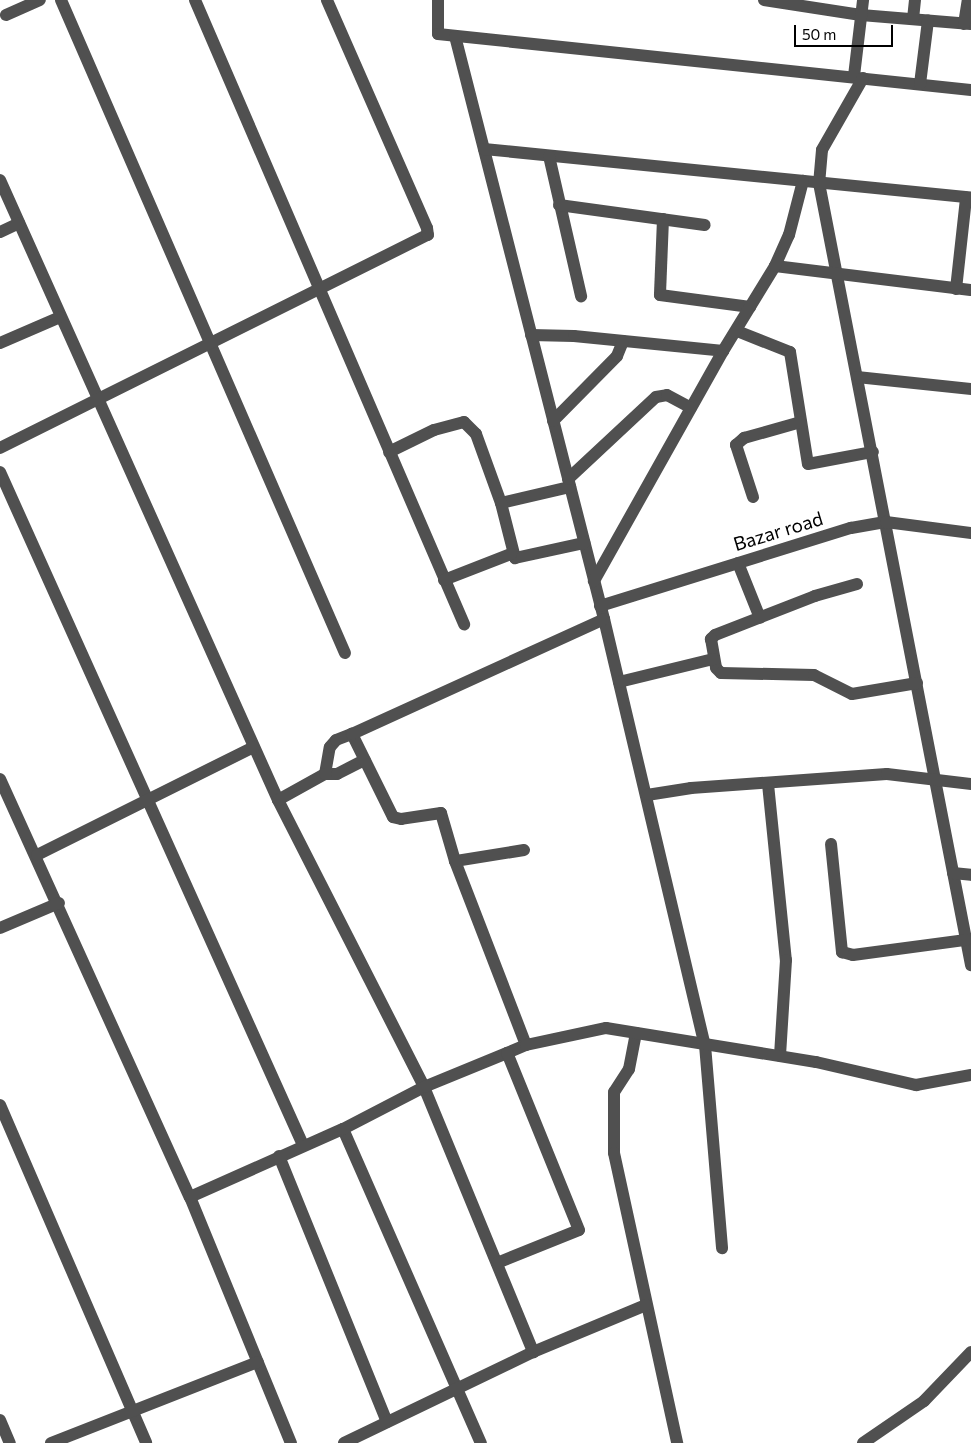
<!DOCTYPE html>
<style>
body{margin:0}
#map{position:relative;width:971px;height:1443px;overflow:hidden;background:#fff;font-family:Commissioner,sans-serif}
div>[style]{position:absolute}
[style*='--x']{left:calc(var(--x)*1px);top:calc(var(--y)*1px);width:calc(var(--w)*1px);rotate:calc(var(--a)*1deg)}
.minor>*{height:12px;margin:-6px;padding:0 6px;transform-origin:6px;border-radius:6px;background:#505050}
span{translate:-50% -50%;white-space:nowrap;text-align:center;line-height:1.15;-webkit-text-stroke:4px #fff;paint-order:stroke}
.street-label{font-size:19px;color:#000}
.scale{position:absolute;left:794px;top:25px;width:99px;height:22px;box-sizing:border-box;border:2px solid #000;border-top:0;padding-left:6px;font-size:15px;line-height:18px;white-space:nowrap;color:#000;-webkit-text-stroke:4px #fff;paint-order:stroke}
</style>
<div id="map">
<div class="minor">
<i style="--x:61;--y:0;--w:712;--a:66.5"></i>
<i style="--x:195;--y:0;--w:680;--a:66.68"></i>
<i style="--x:438;--y:0;--w:34;--a:90"></i>
<i style="--x:438;--y:34;--w:536;--a:6"></i>
<i style="--x:764;--y:0;--w:98;--a:8.8"></i>
<i style="--x:861;--y:15;--w:110;--a:4.7"></i>
<i style="--x:6;--y:15;--w:37;--a:-24"></i>
<i style="--x:913;--y:19;--w:19;--a:-84"></i>
<i style="--x:964;--y:24;--w:24;--a:-81"></i>
<i style="--x:455;--y:36;--w:602;--a:75.66"></i>
<i style="--x:604;--y:619;--w:438;--a:76.7"></i>
<i style="--x:705;--y:1045;--w:204;--a:85.2"></i>
<i style="--x:854;--y:76;--w:77;--a:-83.2"></i>
<i style="--x:863;--y:78;--w:83;--a:119.7"></i>
<i style="--x:822;--y:150;--w:33;--a:95"></i>
<i style="--x:819;--y:183;--w:797;--a:79"></i>
<i style="--x:920;--y:84;--w:64;--a:-82.8"></i>
<i style="--x:484;--y:149;--w:489;--a:5.7"></i>
<i style="--x:549;--y:156;--w:144;--a:77.1"></i>
<i style="--x:0;--y:180;--w:679;--a:65.85"></i>
<i style="--x:278;--y:800;--w:322;--a:63"></i>
<i style="--x:424;--y:1087;--w:287;--a:67.6"></i>
<i style="--x:559;--y:205;--w:147;--a:7.8"></i>
<i style="--x:663;--y:219;--w:76;--a:92.3"></i>
<i style="--x:660;--y:295;--w:91;--a:7.6"></i>
<i style="--x:0;--y:232;--w:21;--a:-25"></i>
<i style="--x:775;--y:266;--w:197;--a:7"></i>
<i style="--x:956;--y:289;--w:92;--a:-83.7"></i>
<i style="--x:737;--y:331;--w:57;--a:21.6"></i>
<i style="--x:790;--y:352;--w:113;--a:80.9"></i>
<i style="--x:808;--y:464;--w:66;--a:-10.5"></i>
<i style="--x:531;--y:335;--w:43;--a:1.3"></i>
<i style="--x:574;--y:336;--w:150;--a:5.7"></i>
<i style="--x:723;--y:351;--w:264;--a:119.3"></i>
<i style="--x:0;--y:343;--w:65;--a:-23.4"></i>
<i style="--x:723;--y:351;--w:100;--a:-58.5"></i>
<i style="--x:775;--y:266;--w:34;--a:-66"></i>
<i style="--x:789;--y:235;--w:56;--a:-75.5"></i>
<i style="--x:857;--y:377;--w:115;--a:6"></i>
<i style="--x:553;--y:421;--w:91;--a:-45.4"></i>
<i style="--x:617;--y:356;--w:16;--a:-68"></i>
<i style="--x:0;--y:448;--w:478;--a:-26.5"></i>
<i style="--x:428;--y:235;--w:7;--a:-98"></i>
<i style="--x:427;--y:228;--w:249;--a:-113.7"></i>
<i style="--x:389;--y:452;--w:50;--a:-26.1"></i>
<i style="--x:434;--y:430;--w:31;--a:-15"></i>
<i style="--x:464;--y:422;--w:17;--a:45"></i>
<i style="--x:476;--y:434;--w:73;--a:70.1"></i>
<i style="--x:501;--y:503;--w:71;--a:-13.1"></i>
<i style="--x:0;--y:472;--w:738;--a:65.76"></i>
<i style="--x:568;--y:479;--w:120;--a:-43"></i>
<i style="--x:656;--y:397;--w:11;--a:-10"></i>
<i style="--x:667;--y:395;--w:27;--a:28"></i>
<i style="--x:753;--y:497;--w:55;--a:-108.1"></i>
<i style="--x:736;--y:445;--w:11;--a:-41"></i>
<i style="--x:744;--y:438;--w:59;--a:-15.7"></i>
<i style="--x:501;--y:503;--w:57;--a:75.7"></i>
<i style="--x:515;--y:558;--w:71;--a:-12.3"></i>
<i style="--x:738;--y:563;--w:59;--a:68.2"></i>
<i style="--x:444;--y:580;--w:72;--a:-21.2"></i>
<i style="--x:857;--y:584;--w:44;--a:164.1"></i>
<i style="--x:815;--y:596;--w:107;--a:158.7"></i>
<i style="--x:715;--y:635;--w:6;--a:135"></i>
<i style="--x:711;--y:639;--w:29;--a:80"></i>
<i style="--x:716;--y:668;--w:7;--a:45"></i>
<i style="--x:721;--y:673;--w:93;--a:1.2"></i>
<i style="--x:814;--y:675;--w:42;--a:26.6"></i>
<i style="--x:852;--y:694;--w:66;--a:-9.6"></i>
<i style="--x:600;--y:606;--w:263;--a:-17.3"></i>
<i style="--x:851;--y:528;--w:36;--a:-10"></i>
<i style="--x:886;--y:522;--w:86;--a:7.4"></i>
<i style="--x:619;--y:682;--w:97;--a:-13.7"></i>
<i style="--x:325;--y:774;--w:27;--a:-80"></i>
<i style="--x:330;--y:747;--w:9;--a:-49"></i>
<i style="--x:336;--y:740;--w:17;--a:-21"></i>
<i style="--x:0;--y:779;--w:459;--a:65.6"></i>
<i style="--x:190;--y:1197;--w:266;--a:67.7"></i>
<i style="--x:768;--y:784;--w:177;--a:84.2"></i>
<i style="--x:786;--y:960;--w:96;--a:93.6"></i>
<i style="--x:647;--y:795;--w:45;--a:-9"></i>
<i style="--x:691;--y:788;--w:196;--a:-4.1"></i>
<i style="--x:887;--y:774;--w:85;--a:6.8"></i>
<i style="--x:278;--y:800;--w:54;--a:-29"></i>
<i style="--x:325;--y:774;--w:12;--a:0"></i>
<i style="--x:337;--y:774;--w:31;--a:-27"></i>
<i style="--x:831;--y:844;--w:109;--a:84.2"></i>
<i style="--x:842;--y:952;--w:11;--a:15"></i>
<i style="--x:853;--y:955;--w:114;--a:-7.6"></i>
<i style="--x:524;--y:850;--w:70;--a:170.9"></i>
<i style="--x:455;--y:861;--w:197;--a:68.9"></i>
<i style="--x:37;--y:855;--w:242;--a:-26.5"></i>
<i style="--x:455;--y:861;--w:50;--a:-106.3"></i>
<i style="--x:441;--y:813;--w:40;--a:171.5"></i>
<i style="--x:401;--y:819;--w:8;--a:-166"></i>
<i style="--x:393;--y:817;--w:93;--a:-116.3"></i>
<i style="--x:352;--y:734;--w:277;--a:-24.5"></i>
<i style="--x:953;--y:873;--w:18;--a:6"></i>
<i style="--x:0;--y:928;--w:64;--a:-23"></i>
<i style="--x:636;--y:1033;--w:37;--a:101"></i>
<i style="--x:629;--y:1069;--w:27;--a:123"></i>
<i style="--x:614;--y:1092;--w:61;--a:90"></i>
<i style="--x:614;--y:1153;--w:297;--a:77.7"></i>
<i style="--x:0;--y:1105;--w:368;--a:66.6"></i>
<i style="--x:343;--y:1129;--w:343;--a:66.3"></i>
<i style="--x:279;--y:1156;--w:287;--a:67.9"></i>
<i style="--x:190;--y:1197;--w:167;--a:-24"></i>
<i style="--x:343;--y:1129;--w:91;--a:-27.4"></i>
<i style="--x:424;--y:1087;--w:90;--a:-22.3"></i>
<i style="--x:507;--y:1053;--w:21;--a:-23"></i>
<i style="--x:526;--y:1045;--w:82;--a:-12"></i>
<i style="--x:606;--y:1028;--w:213;--a:9.2"></i>
<i style="--x:816;--y:1062;--w:103;--a:13"></i>
<i style="--x:916;--y:1085;--w:56;--a:-10.3"></i>
<i style="--x:497;--y:1263;--w:88;--a:-21.9"></i>
<i style="--x:579;--y:1230;--w:191;--a:-112.1"></i>
<i style="--x:0;--y:1420;--w:25;--a:67"></i>
<i style="--x:51;--y:1443;--w:222;--a:-21.4"></i>
<i style="--x:344;--y:1443;--w:210;--a:-25.7"></i>
<i style="--x:533;--y:1352;--w:122;--a:-22.6"></i>
<i style="--x:863;--y:1443;--w:74;--a:-34.5"></i>
<i style="--x:924;--y:1401;--w:68;--a:-46.2"></i>
</div>
<div class="street-label">
<span style="left:778px;top:531px;rotate:-17deg">Bazar road</span>
</div>
<div class="scale">50 m</div>
</div>
